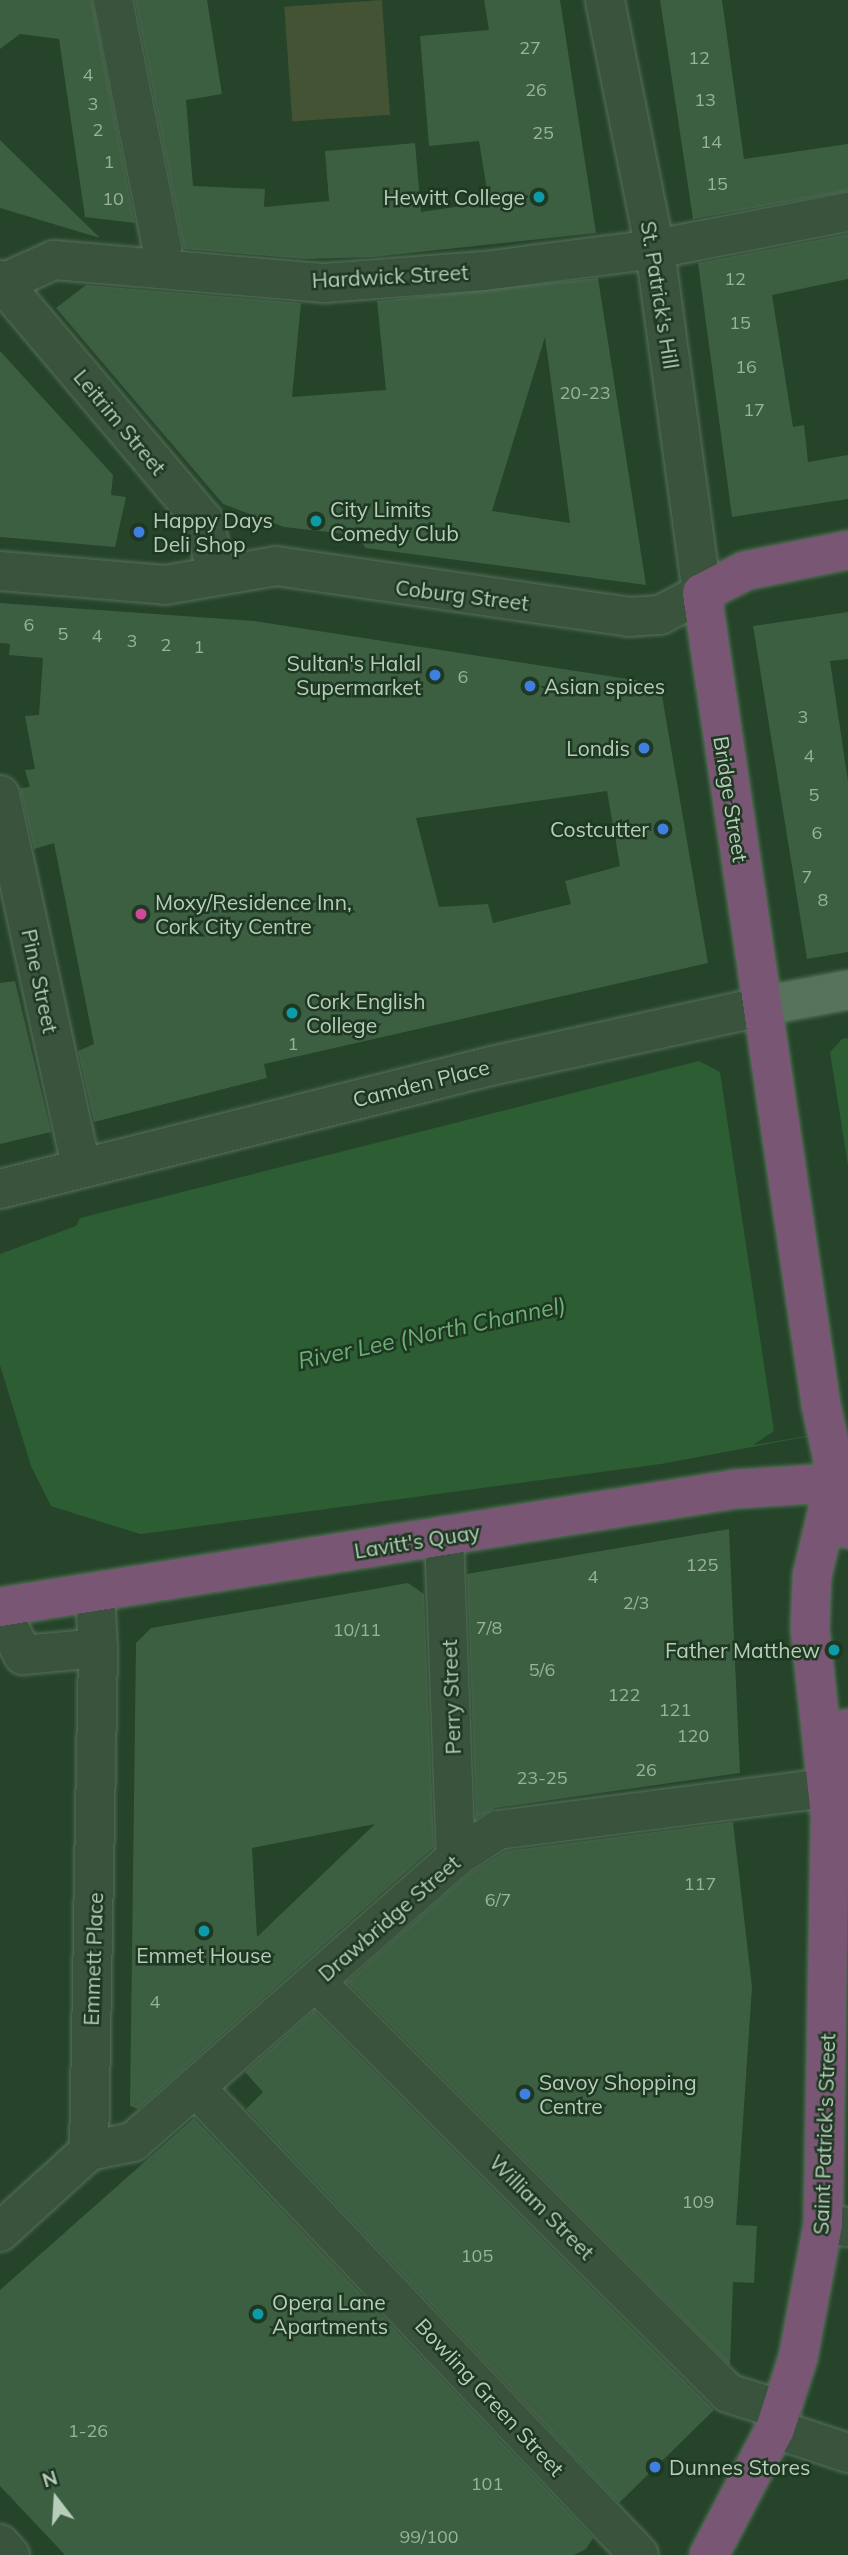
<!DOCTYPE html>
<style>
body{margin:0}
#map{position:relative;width:848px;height:2555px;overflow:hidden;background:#254429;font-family:Mulish,sans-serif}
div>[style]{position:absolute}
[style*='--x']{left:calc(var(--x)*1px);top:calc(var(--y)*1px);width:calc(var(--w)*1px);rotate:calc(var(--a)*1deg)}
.green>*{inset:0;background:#445333;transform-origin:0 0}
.water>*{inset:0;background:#2c5d33}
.pier>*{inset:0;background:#254429}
.building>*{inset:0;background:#3c5f41}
.roads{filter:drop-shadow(0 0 2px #58705c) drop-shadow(0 0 2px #58705c)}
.minor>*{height:38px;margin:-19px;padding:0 19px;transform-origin:19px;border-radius:19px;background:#39533d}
.major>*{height:38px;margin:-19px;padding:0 19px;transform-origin:19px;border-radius:19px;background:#57735b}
.highway>*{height:38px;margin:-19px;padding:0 19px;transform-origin:19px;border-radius:19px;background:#795673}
.dots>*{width:19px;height:19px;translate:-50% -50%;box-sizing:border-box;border:4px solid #1e3822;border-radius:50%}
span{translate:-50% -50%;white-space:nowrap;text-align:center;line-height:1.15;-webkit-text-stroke:5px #1e3822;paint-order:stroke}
.number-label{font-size:18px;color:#98b29c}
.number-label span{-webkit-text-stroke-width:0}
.poi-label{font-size:21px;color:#b7cdbb}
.right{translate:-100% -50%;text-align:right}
.left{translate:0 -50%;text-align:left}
.street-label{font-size:21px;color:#b7cdbb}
.water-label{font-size:23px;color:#6eae77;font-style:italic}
.north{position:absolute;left:21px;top:2464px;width:70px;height:70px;-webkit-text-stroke:5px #1e3822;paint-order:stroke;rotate:343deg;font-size:19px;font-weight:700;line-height:28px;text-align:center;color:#b7cdbb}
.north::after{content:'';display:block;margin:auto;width:24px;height:32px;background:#b7cdbb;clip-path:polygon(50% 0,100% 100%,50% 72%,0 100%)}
</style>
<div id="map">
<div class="green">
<i style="left:382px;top:0;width:115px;height:98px;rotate:86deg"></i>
</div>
<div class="water">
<i style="clip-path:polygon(848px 1038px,848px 1429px,661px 1464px,0 1553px,0 1254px,76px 1226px,80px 1218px,699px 1061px)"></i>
</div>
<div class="pier">
<i style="clip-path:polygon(843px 1038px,830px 1052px,848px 1166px,848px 1429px,753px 1445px,774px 1431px,720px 1072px,699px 1061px)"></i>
<i style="clip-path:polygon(0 1365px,31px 1466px,51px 1506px,143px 1535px,0 1553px)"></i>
</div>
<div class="building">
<i style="clip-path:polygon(0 0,92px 0,135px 223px,85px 217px,59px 39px,20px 34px,0 49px)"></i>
<i style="clip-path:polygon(135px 0,207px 0,222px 94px,186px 100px,193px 186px,265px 189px,264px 207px,329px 201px,325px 151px,415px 143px,421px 212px,489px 202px,479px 141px,429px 146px,420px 36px,489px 30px,484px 0,560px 0,596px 233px,373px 257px,305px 259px,184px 249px)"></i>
<i style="clip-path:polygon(660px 0,722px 0,744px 159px,848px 144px,848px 191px,693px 219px)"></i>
<i style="clip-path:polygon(0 140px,100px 238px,0 208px)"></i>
<i style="clip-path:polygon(848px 234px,848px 279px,772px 295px,793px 427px,804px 425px,808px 462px,848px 455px,848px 499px,732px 517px,698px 263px)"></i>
<i style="clip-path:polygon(evenodd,598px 278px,646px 585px,366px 548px,355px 535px,284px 527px,223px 504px,56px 308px,86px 285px,301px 303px,292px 397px,386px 390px,377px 301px,598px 278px,545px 337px,570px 523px,492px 511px,545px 337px)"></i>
<i style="clip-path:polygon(0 351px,113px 475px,111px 495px,126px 497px,115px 547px,0 537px)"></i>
<i style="clip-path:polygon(evenodd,0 603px,254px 621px,660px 684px,708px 963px,264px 1064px,267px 1078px,94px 1122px,78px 1051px,94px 1044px,54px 843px,34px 849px,20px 788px,30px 787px,25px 770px,35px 769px,25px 716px,39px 715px,43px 658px,9px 655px,10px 644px,0 643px,0 603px,607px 791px,620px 866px,565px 881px,571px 904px,493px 923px,488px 904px,439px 907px,416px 818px,607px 791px)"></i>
<i style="clip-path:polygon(848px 612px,848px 659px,830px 661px,848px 781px,848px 952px,807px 959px,753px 626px)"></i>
<i style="clip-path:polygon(15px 981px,51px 1132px,0 1144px,0 983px)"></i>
<i style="clip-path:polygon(729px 1529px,740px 1773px,495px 1808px,476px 1818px,467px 1574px)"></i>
<i style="clip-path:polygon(evenodd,408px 1583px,424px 1594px,434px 1847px,138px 2109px,130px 2106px,136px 1643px,151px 1628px,408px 1583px,375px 1824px,257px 1937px,252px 1848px,375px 1824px)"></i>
<i style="clip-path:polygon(733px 1822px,752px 1987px,736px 2225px,757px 2226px,754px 2283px,733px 2282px,730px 2365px,347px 1982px,469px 1874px,506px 1851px)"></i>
<i style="clip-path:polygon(314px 2011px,714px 2410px,619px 2503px,246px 2109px,263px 2092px,245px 2072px)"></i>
<i style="clip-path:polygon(194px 2118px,593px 2538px,586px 2549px,574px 2555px,65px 2555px,0 2486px,0 2290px)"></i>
</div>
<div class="roads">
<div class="minor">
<i style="--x:113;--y:0;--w:252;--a:78.8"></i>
<i style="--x:162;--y:247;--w:22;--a:93"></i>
<i style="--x:0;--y:280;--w:316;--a:49.8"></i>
<i style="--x:204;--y:521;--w:56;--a:76.5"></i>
<i style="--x:3;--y:283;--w:56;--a:-24.3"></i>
<i style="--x:54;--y:260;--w:271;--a:4.9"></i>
<i style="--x:324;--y:283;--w:160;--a:-4.3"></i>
<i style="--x:484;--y:271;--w:172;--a:-7.3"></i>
<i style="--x:655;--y:249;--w:197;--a:-10.9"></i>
<i style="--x:0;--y:571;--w:166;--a:4.8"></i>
<i style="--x:165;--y:585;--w:113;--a:-9.7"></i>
<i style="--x:276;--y:566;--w:357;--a:8.2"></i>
<i style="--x:629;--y:617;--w:31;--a:-4"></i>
<i style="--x:660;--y:615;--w:47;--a:-27.6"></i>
<i style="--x:702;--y:593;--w:347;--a:-97.8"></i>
<i style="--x:655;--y:249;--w:254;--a:-101.4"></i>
<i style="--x:0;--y:795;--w:381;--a:77.7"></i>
<i style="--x:0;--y:1189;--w:506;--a:-14.06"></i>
<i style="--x:491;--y:1066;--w:279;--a:-12.4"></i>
<i style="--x:444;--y:1536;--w:321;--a:87.9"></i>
<i style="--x:0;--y:1610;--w:51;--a:62.9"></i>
<i style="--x:23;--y:1655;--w:75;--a:-5.3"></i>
<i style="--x:98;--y:1648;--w:55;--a:-93.1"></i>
<i style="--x:316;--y:1982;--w:582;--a:44.93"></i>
<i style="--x:728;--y:2393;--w:56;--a:17.8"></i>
<i style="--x:195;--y:2087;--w:645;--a:46.51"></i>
<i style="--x:89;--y:2151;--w:45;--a:-11.6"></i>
<i style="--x:133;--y:2142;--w:431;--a:-41.4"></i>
<i style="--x:456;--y:1857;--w:50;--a:-32.7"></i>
<i style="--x:498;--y:1830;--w:329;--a:-7.3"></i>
<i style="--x:823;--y:2224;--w:25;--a:7"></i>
<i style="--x:0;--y:2232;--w:120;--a:-42.3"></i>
<i style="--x:89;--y:2151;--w:503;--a:-88.97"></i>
<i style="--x:775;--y:2429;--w:77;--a:18.2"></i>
<i style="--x:0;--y:2544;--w:15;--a:48"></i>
</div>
<div class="major">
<i style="--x:763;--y:1006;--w:86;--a:-10.7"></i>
</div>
<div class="highway">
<i style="--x:848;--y:550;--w:105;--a:168.5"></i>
<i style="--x:745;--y:571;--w:48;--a:152.9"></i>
<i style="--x:702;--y:593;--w:821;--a:81.66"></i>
<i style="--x:821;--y:1405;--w:127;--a:77.7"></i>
<i style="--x:0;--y:1607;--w:745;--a:-9.11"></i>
<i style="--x:736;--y:1489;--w:112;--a:-3.6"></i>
<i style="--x:835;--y:1793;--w:66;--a:-78.7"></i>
<i style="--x:709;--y:2555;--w:142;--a:-62.4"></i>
<i style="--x:775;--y:2429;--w:75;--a:-72.1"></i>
<i style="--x:798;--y:2358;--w:136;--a:-79.4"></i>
<i style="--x:823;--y:2224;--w:408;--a:-89"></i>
<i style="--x:830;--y:1816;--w:189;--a:-96.1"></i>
<i style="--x:810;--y:1628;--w:52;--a:-87.8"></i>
<i style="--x:812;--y:1576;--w:95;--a:-76.6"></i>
</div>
</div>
<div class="dots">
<i style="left:539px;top:197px;background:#0f9aa8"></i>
<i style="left:316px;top:521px;background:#0f9aa8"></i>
<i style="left:139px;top:532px;background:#3f7fe0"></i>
<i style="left:435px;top:675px;background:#3f7fe0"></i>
<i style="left:530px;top:686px;background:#3f7fe0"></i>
<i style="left:644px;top:748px;background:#3f7fe0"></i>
<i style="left:663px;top:829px;background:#3f7fe0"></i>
<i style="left:141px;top:914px;background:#d1479c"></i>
<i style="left:292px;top:1013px;background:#0f9aa8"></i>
<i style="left:834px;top:1650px;background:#0f9aa8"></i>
<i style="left:204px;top:1931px;background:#0f9aa8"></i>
<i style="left:525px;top:2094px;background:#3f7fe0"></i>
<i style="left:258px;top:2314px;background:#0f9aa8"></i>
<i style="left:655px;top:2467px;background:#3f7fe0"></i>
</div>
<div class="number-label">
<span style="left:530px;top:48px">27</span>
<span style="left:699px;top:58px">12</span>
<span style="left:88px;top:75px">4</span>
<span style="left:536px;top:90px">26</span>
<span style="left:705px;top:100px">13</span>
<span style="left:93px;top:104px">3</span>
<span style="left:98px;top:130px">2</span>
<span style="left:543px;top:133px">25</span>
<span style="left:711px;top:142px">14</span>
<span style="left:109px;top:162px">1</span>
<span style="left:717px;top:184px">15</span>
<span style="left:113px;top:199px">10</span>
<span style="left:735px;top:279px">12</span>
<span style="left:740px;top:323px">15</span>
<span style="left:746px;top:367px">16</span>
<span style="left:585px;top:393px">20-23</span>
<span style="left:754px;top:410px">17</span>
<span style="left:29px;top:625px">6</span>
<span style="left:63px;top:634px">5</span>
<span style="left:97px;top:636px">4</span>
<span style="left:132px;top:641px">3</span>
<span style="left:166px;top:645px">2</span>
<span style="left:199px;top:647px">1</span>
<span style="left:463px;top:677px">6</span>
<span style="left:803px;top:717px">3</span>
<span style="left:809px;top:756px">4</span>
<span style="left:814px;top:795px">5</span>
<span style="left:817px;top:833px">6</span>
<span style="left:807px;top:877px">7</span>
<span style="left:823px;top:900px">8</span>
<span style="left:293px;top:1044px">1</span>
<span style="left:702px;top:1565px">125</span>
<span style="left:593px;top:1577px">4</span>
<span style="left:636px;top:1603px">2/3</span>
<span style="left:489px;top:1628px">7/8</span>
<span style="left:357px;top:1630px">10/11</span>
<span style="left:542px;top:1670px">5/6</span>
<span style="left:624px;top:1695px">122</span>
<span style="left:675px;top:1710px">121</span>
<span style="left:693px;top:1736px">120</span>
<span style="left:646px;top:1770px">26</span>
<span style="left:542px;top:1778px">23-25</span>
<span style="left:700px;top:1884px">117</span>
<span style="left:498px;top:1900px">6/7</span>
<span style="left:155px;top:2002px">4</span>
<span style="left:698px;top:2202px">109</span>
<span style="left:477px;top:2256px">105</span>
<span style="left:88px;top:2431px">1-26</span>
<span style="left:487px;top:2484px">101</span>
<span style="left:429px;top:2537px">99/100</span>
</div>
<div class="poi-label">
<span class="right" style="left:525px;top:197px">Hewitt College</span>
<span class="left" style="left:330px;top:521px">City Limits<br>Comedy Club</span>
<span class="left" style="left:153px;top:532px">Happy Days<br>Deli Shop</span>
<span class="right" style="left:421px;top:675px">Sultan's Halal<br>Supermarket</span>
<span class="left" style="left:544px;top:686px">Asian spices</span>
<span class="right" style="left:630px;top:748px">Londis</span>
<span class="right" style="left:649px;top:829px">Costcutter</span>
<span class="left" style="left:155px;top:914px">Moxy/Residence Inn,<br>Cork City Centre</span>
<span class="left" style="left:306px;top:1013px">Cork English<br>College</span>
<span class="right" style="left:820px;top:1650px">Father Matthew</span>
<span style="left:204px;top:1955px">Emmet House</span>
<span class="left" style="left:539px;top:2094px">Savoy Shopping<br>Centre</span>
<span class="left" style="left:272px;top:2314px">Opera Lane<br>Apartments</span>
<span class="left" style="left:669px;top:2467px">Dunnes Stores</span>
</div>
<div class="street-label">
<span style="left:390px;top:276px;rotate:-3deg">Hardwick Street</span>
<span style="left:660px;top:295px;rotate:81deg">St. Patrick's Hill</span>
<span style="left:120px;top:422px;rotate:50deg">Leitrim Street</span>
<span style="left:462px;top:595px;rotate:7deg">Coburg Street</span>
<span style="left:731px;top:799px;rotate:81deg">Bridge Street</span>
<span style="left:40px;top:981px;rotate:78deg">Pine Street</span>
<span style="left:421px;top:1083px;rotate:-14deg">Camden Place</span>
<span style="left:417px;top:1541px;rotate:-9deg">Lavitt's Quay</span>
<span style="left:451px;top:1697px;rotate:-92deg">Perry Street</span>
<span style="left:389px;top:1918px;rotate:-41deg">Drawbridge Street</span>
<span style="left:93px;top:1959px;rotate:-88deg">Emmett Place</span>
<span style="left:824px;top:2134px;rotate:-88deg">Saint Patrick's Street</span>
<span style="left:542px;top:2207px;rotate:45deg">William Street</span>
<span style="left:490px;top:2397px;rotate:47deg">Bowling Green Street</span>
</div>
<div class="water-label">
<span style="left:432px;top:1333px;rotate:-12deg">River Lee (North Channel)</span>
</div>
<div class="north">N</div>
</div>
